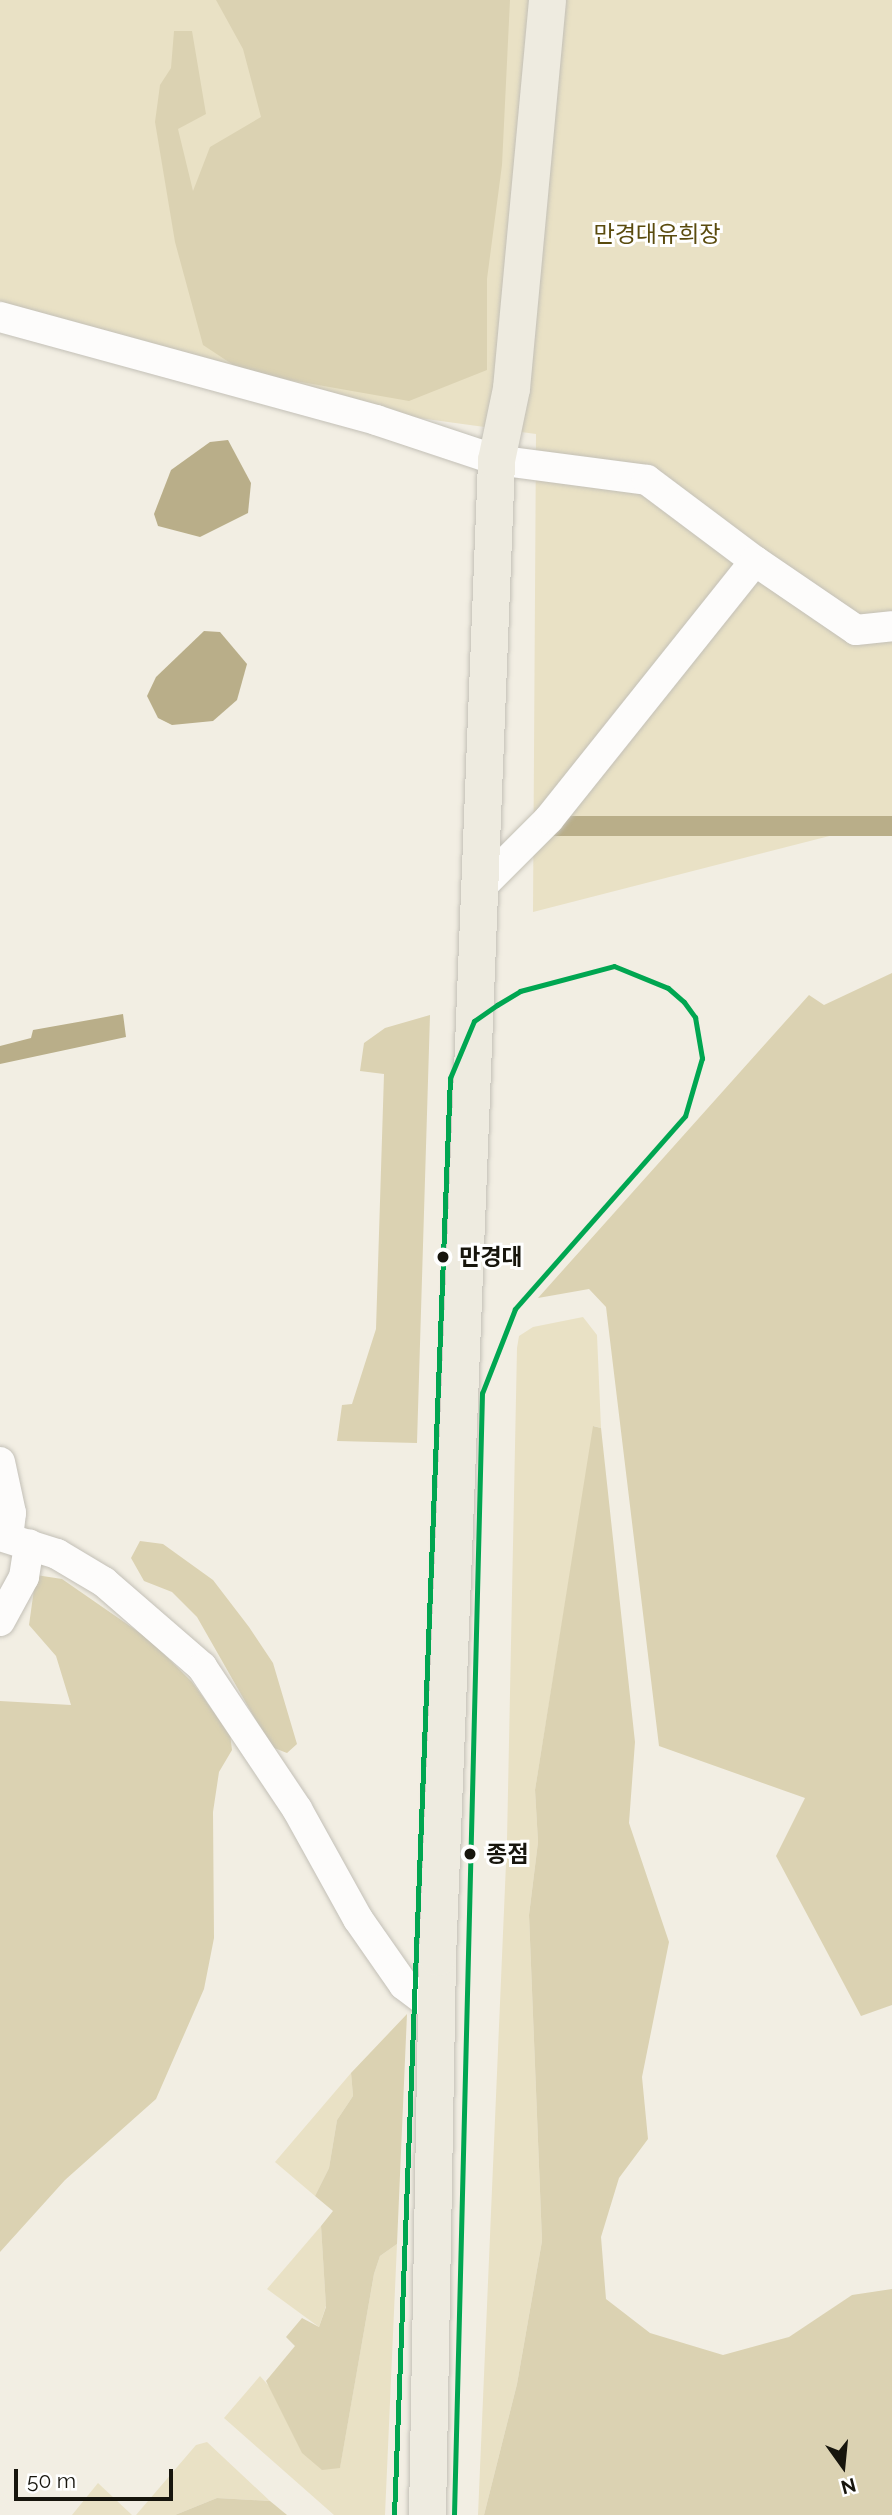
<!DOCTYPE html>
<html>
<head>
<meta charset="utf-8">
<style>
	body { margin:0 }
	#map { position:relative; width:892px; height:2515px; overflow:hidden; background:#f2eee3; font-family:Raleway,"Noto Sans KR",sans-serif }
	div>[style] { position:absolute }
	.green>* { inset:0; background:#e9e1c5 }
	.forest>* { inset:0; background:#dbd2b2 }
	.water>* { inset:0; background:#b9ae89; transform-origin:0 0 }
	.roads { filter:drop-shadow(0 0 2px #c3c0b7) drop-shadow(0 0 2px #c3c0b7) }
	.minor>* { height:30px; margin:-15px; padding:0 15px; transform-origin:15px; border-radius:15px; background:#fdfcfb }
	.major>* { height:37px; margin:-18.5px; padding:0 18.5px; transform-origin:18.5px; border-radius:18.5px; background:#eeebe0 }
	.tram-1>* { height:5px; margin:-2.5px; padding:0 2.5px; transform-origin:2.5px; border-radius:2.5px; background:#00a651 }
	.dots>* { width:19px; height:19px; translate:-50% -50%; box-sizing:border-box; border:4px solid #fff; border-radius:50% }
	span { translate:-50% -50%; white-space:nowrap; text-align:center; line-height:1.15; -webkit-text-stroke:6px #fff; paint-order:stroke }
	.park-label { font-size:23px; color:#5a4b0e }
	.stop-label { font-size:23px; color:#17150d; font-weight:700 }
	.left { translate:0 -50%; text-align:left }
	.north { position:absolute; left:808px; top:2431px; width:70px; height:70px; -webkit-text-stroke:5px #fff; paint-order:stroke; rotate:165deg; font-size:19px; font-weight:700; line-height:28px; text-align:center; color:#17150d }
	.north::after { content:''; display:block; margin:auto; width:24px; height:32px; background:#17150d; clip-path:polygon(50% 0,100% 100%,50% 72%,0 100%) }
	.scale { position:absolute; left:14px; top:2469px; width:159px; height:32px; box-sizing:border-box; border:4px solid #17150d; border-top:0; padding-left:9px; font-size:21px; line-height:24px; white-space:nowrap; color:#17150d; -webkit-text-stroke:5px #fff; paint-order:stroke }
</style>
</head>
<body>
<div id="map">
	<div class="green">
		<div style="clip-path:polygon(0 0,892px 0,892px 820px,533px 912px,536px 434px,397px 415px,0 311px)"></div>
		<div style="clip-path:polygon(583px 1317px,597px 1335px,601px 1428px,594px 1426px,535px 1790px,538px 1842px,529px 1915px,542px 2241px,517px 2384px,484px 2515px,478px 2515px,507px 1840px,517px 1348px,519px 1336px,533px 1327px)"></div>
		<div style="clip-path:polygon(351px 2073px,353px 2096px,337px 2120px,329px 2168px,315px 2196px,275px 2162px)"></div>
		<div style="clip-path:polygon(321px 2226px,326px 2306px,319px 2327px,267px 2289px)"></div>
		<div style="clip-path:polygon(397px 2244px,385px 2515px,334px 2515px,224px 2418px,260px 2376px,340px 2467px,374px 2274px,380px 2256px)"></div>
		<div style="clip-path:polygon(207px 2442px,270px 2501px,217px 2498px,175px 2515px,136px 2515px,196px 2445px)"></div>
		<div style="clip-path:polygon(98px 2483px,132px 2515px,72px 2515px)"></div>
	</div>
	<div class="forest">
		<div style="clip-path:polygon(216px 0,510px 0,502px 165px,487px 279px,487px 370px,409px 401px,244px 372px,203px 345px,175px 242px,155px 122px,160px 85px,171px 68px,174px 31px,192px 31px,206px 114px,178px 129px,193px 191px,210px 147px,261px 117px,243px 49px)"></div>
		<div style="clip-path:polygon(892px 973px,892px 2005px,861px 2016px,776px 1856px,805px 1798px,659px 1746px,606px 1307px,589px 1289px,538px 1298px,809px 995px,824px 1005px)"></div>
		<div style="clip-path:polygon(430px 1015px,417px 1443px,337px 1441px,342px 1405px,352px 1404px,376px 1329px,384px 1074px,360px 1071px,364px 1043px,385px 1028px)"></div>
		<div style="clip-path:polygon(593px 1426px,601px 1428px,635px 1742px,629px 1823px,669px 1942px,642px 2077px,648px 2139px,619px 2178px,601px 2237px,606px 2299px,650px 2333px,723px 2355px,789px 2337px,852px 2295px,892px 2289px,892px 2515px,484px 2515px,517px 2384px,542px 2241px,529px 1915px,538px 1842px,535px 1790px)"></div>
		<div style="clip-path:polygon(140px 1541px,163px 1544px,213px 1580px,249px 1627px,273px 1663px,297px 1744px,287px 1753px,274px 1748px,258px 1724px,197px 1617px,172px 1592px,144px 1581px,131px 1558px)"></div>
		<div style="clip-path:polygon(36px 1575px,62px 1579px,150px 1640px,192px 1682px,230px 1734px,232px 1750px,219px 1772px,213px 1812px,214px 1938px,204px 1989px,156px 2099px,65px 2180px,0 2252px,0 1701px,71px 1705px,56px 1656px,29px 1625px)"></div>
		<div style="clip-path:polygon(407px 2014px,397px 2244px,380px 2256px,374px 2274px,340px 2468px,322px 2470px,302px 2453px,266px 2381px,295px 2346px,286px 2337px,302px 2318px,319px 2327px,326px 2307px,321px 2226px,333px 2211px,315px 2196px,329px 2168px,337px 2120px,353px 2096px,351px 2073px)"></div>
		<div style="clip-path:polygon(217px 2498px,270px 2501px,287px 2515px,175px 2515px)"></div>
	</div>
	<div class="water">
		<div style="clip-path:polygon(228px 440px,251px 483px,248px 513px,200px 537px,158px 526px,154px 514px,171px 470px,210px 442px)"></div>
		<div style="clip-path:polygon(204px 631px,220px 632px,247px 664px,237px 700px,213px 721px,172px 725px,158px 718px,147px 696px,156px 677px)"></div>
		<div style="left:892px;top:816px;width:20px;height:355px;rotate:90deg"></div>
		<div style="clip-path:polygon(123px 1014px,126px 1037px,0 1064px,0 1046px,31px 1038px,33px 1030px)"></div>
	</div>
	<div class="roads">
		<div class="minor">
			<div style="left:0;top:317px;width:390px;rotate:15.3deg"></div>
			<div style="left:376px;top:420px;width:126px;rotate:18.4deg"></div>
			<div style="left:496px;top:460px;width:152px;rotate:7.5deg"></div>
			<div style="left:647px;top:480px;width:135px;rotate:36.9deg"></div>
			<div style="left:479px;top:889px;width:99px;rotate:-45deg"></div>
			<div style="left:549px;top:819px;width:330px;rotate:-51.4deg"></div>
			<div style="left:755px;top:561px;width:122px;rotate:34.3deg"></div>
			<div style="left:856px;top:630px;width:36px;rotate:-6deg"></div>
			<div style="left:0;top:1462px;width:52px;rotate:77.8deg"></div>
			<div style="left:11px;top:1513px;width:24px;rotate:97deg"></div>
			<div style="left:0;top:1536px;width:60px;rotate:17.5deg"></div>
			<div style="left:57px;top:1554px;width:55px;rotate:30.8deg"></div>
			<div style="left:104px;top:1582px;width:130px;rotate:40.9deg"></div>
			<div style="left:202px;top:1667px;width:171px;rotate:56.2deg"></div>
			<div style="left:297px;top:1809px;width:126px;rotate:61deg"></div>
			<div style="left:358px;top:1919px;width:80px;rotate:55.1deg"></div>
			<div style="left:404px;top:1985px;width:40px;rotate:37deg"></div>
			<div style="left:0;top:1621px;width:50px;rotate:-61.4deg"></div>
			<div style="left:24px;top:1577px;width:33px;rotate:-81deg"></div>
		</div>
		<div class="major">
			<div style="left:427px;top:2515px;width:558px;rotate:-88.97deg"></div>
			<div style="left:437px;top:1957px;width:1498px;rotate:-87.74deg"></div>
			<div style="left:496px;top:460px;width:74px;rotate:-78.2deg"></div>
			<div style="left:511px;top:388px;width:390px;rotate:-84.7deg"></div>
		</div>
	</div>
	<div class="tram-1">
		<div style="left:394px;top:2515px;width:1438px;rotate:-87.77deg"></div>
		<div style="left:450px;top:1078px;width:62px;rotate:-67.2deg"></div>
		<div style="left:474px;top:1021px;width:28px;rotate:-35deg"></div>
		<div style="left:497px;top:1005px;width:27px;rotate:-31deg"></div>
		<div style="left:520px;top:991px;width:97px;rotate:-14.9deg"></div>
		<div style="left:614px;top:966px;width:58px;rotate:22.2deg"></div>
		<div style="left:668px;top:988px;width:21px;rotate:41deg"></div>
		<div style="left:684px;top:1002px;width:19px;rotate:54deg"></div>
		<div style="left:695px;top:1017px;width:42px;rotate:80.3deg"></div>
		<div style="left:702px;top:1058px;width:60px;rotate:106.3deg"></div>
		<div style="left:685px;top:1116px;width:257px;rotate:131.4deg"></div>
		<div style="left:515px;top:1309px;width:90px;rotate:111.4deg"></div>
		<div style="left:482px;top:1393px;width:1122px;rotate:91.43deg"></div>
	</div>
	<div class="dots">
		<div style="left:443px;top:1257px;background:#17150d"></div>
		<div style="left:470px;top:1854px;background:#17150d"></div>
	</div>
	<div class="park-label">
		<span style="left:657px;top:234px">만경대유희장</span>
	</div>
	<div class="stop-label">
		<span class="left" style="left:459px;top:1257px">만경대</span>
		<span class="left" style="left:486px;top:1854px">종점</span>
	</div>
	<div class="north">N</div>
	<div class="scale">50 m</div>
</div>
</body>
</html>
